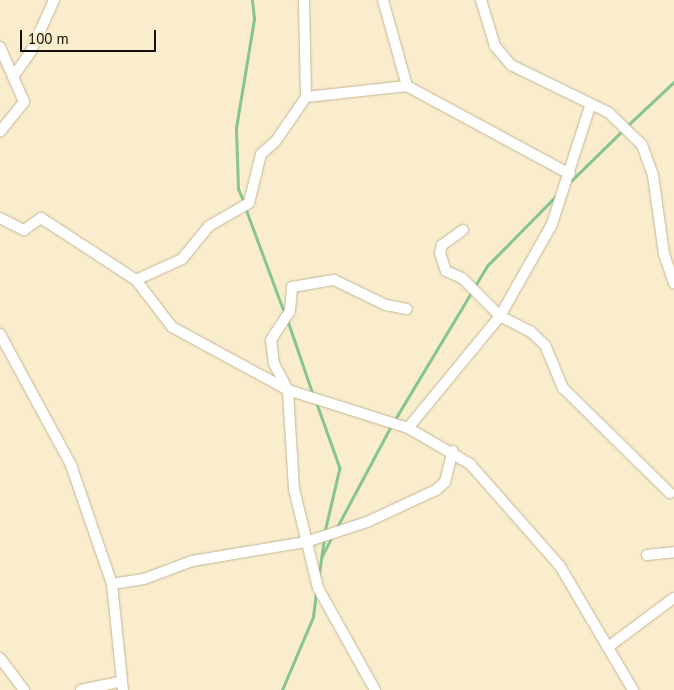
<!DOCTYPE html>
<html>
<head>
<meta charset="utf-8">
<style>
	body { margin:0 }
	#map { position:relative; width:674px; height:690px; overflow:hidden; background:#f9edcd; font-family:"PT Sans",sans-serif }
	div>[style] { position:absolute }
	.stream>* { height:2.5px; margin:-1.25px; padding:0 1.25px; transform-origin:1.25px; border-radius:1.25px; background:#86c490 }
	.roads { filter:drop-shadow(0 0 1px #c3b799) drop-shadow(0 0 1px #c3b799) }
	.street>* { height:10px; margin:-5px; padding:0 5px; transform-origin:5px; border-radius:5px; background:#fff }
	span { translate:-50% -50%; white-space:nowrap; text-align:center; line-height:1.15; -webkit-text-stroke:4px #f9edcd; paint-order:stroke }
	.scale { position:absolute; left:20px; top:30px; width:136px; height:22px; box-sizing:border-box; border:2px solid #130e05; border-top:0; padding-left:6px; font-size:15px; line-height:18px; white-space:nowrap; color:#130e05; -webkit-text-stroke:4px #f9edcd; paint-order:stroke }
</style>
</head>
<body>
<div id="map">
	<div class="stream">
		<div style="left:626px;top:127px;width:66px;rotate:-43.2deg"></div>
		<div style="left:571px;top:181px;width:71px;rotate:-44.4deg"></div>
		<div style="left:244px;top:203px;width:15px;rotate:-113deg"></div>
		<div style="left:238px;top:189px;width:61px;rotate:-91.9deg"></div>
		<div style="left:236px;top:128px;width:110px;rotate:-80.6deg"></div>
		<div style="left:254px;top:19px;width:19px;rotate:-96deg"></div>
		<div style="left:246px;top:209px;width:112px;rotate:69.6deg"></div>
		<div style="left:475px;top:286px;width:23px;rotate:-59deg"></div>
		<div style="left:487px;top:266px;width:101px;rotate:-45.4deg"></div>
		<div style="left:288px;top:321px;width:77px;rotate:71.1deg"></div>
		<div style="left:316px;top:401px;width:71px;rotate:70.3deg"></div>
		<div style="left:340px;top:468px;width:66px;rotate:103.2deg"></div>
		<div style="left:394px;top:421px;width:152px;rotate:-59deg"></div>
		<div style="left:336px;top:529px;width:117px;rotate:-61.9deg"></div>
		<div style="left:322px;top:556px;width:22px;rotate:-63deg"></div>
		<div style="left:319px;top:574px;width:34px;rotate:-82deg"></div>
		<div style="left:282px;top:690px;width:79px;rotate:-67deg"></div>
		<div style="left:313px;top:617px;width:25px;rotate:-83deg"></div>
	</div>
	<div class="roads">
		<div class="street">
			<div style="left:383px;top:0;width:89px;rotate:74.4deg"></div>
			<div style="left:481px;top:0;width:48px;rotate:73.1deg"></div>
			<div style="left:495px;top:46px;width:25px;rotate:50deg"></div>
			<div style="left:511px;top:65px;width:108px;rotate:25.9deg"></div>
			<div style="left:608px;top:112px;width:47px;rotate:44.1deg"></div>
			<div style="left:642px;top:145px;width:32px;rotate:70deg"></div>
			<div style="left:653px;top:175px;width:80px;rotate:82.1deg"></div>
			<div style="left:664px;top:254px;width:31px;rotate:71deg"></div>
			<div style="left:0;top:47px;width:60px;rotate:66.4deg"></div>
			<div style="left:24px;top:102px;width:38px;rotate:129deg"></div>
			<div style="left:13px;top:77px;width:32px;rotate:-55deg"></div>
			<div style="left:31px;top:51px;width:56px;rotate:-65.7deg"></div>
			<div style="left:306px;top:97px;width:102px;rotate:-6.2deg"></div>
			<div style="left:407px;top:86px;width:185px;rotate:28.4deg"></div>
			<div style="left:0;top:218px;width:27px;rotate:27deg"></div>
			<div style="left:24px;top:230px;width:21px;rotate:-35deg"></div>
			<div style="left:41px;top:218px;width:113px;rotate:33.1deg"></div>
			<div style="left:136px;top:280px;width:59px;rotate:52.5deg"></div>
			<div style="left:172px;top:327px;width:132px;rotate:28.5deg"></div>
			<div style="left:288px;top:390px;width:126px;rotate:17.6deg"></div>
			<div style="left:408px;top:428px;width:72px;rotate:30.1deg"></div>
			<div style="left:470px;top:464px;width:136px;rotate:48.6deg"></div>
			<div style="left:560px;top:566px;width:144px;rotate:59.5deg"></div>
			<div style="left:463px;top:230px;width:26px;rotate:144deg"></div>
			<div style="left:442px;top:245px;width:8px;rotate:104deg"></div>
			<div style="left:440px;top:253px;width:19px;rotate:72deg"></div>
			<div style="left:446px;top:271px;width:17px;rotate:24deg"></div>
			<div style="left:462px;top:278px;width:54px;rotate:45deg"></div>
			<div style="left:500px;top:316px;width:34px;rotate:27deg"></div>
			<div style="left:530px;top:331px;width:21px;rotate:43deg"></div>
			<div style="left:545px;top:345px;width:47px;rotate:67.3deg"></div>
			<div style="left:563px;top:388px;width:150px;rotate:44.5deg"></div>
			<div style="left:136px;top:280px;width:51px;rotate:-24.5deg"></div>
			<div style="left:182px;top:259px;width:43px;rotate:-50.7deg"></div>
			<div style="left:209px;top:226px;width:46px;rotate:-29.9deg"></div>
			<div style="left:249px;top:203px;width:50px;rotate:-76.2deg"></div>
			<div style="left:261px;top:154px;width:18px;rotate:-41deg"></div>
			<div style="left:275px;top:142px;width:55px;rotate:-55.4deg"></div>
			<div style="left:306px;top:97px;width:97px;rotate:-91.2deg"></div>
			<div style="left:0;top:334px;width:149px;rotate:61.5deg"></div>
			<div style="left:71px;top:465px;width:126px;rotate:71deg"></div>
			<div style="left:112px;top:584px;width:107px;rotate:84.1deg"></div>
			<div style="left:408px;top:428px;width:145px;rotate:-50.6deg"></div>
			<div style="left:500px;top:316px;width:106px;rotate:-60.5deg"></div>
			<div style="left:552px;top:224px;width:124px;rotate:-72.1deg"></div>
			<div style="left:647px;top:555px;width:27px;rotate:-6deg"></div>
			<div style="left:112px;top:584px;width:32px;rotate:-9deg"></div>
			<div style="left:144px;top:579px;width:51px;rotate:-20.6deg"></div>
			<div style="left:192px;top:561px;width:116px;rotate:-9.5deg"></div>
			<div style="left:306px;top:542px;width:64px;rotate:-18.2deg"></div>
			<div style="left:367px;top:522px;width:76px;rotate:-24.9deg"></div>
			<div style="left:436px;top:490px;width:12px;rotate:-42deg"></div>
			<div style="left:445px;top:482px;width:32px;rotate:-76deg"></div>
			<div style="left:608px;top:647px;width:82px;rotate:-36.6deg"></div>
			<div style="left:0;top:658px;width:40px;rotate:53deg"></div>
			<div style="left:81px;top:690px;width:39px;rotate:-12deg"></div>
			<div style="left:375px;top:690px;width:117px;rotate:-119.2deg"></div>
			<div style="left:318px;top:588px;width:102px;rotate:-103.6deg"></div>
			<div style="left:294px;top:489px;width:99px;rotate:-93.5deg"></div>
			<div style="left:288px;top:390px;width:30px;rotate:-118deg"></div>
			<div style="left:274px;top:364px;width:24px;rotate:-97deg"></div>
			<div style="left:271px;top:340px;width:35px;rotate:-57deg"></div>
			<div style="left:290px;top:311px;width:24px;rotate:-85deg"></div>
			<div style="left:292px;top:287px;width:43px;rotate:-9.5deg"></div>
			<div style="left:334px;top:280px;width:58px;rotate:25.7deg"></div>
			<div style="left:386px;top:305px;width:21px;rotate:11deg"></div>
		</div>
	</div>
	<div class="scale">100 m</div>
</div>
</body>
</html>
